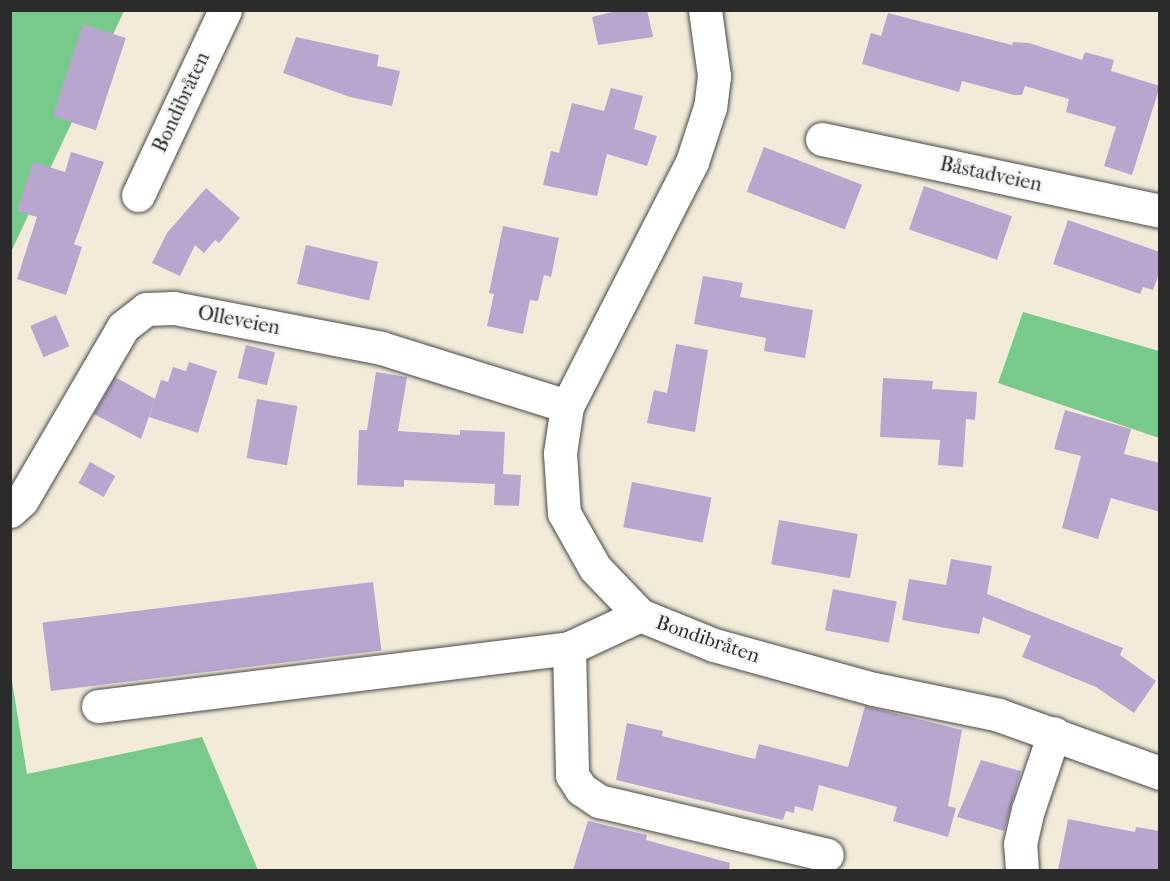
<!DOCTYPE html>
<html>
<head>
<meta charset="utf-8">
<style>
	body { margin:0 }
	#map { position:relative; width:1170px; height:881px; overflow:hidden; background:#f2ebda; font-family:"IM FELL French Canon",serif }
	div>[style] { position:absolute }
	.green>* { inset:0; background:#78ca8b }
	.building>* { inset:0; background:#b9a6cf; transform-origin:0 0 }
	.roads { filter:drop-shadow(0 0 2px #494845) drop-shadow(0 0 2px #494845) }
	.minor>* { height:33px; margin:-16.5px; padding:0 16.5px; transform-origin:16.5px; border-radius:16.5px; background:#fff }
	span { translate:-50% -50%; white-space:nowrap; text-align:center; line-height:1.15; -webkit-text-stroke:5px #f6f6f2; paint-order:stroke }
	.street-label { font-size:20px; color:#2b2b2b }
	.frame { position:absolute; inset:0; border:12px solid #2b2b2b; pointer-events:none }
</style>
</head>
<body>
<div id="map">
	<div class="green">
		<div style="clip-path:polygon(11px 11px,124px 11px,11px 252px)"></div>
		<div style="clip-path:polygon(1023px 312px,1159px 351px,1159px 438px,998px 383px)"></div>
		<div style="clip-path:polygon(11px 675px,27px 774px,202px 737px,258px 870px,11px 870px)"></div>
	</div>
	<div class="building">
		<div style="clip-path:polygon(620px 10px,647px 10px,653px 37px,598px 45px,592px 17px)"></div>
		<div style="clip-path:polygon(888px 13px,1012px 45px,1013px 42px,1029px 43px,1082px 60px,1085px 52px,1114px 60px,1111px 71px,1160px 86px,1132px 175px,1104px 166px,1116px 127px,1066px 112px,1069px 99px,1025px 86px,1022px 95px,1014px 95px,962px 81px,959px 92px,862px 64px,871px 33px,881px 36px)"></div>
		<div style="left:83px;top:24px;width:45px;height:97px;rotate:18deg"></div>
		<div style="clip-path:polygon(296px 37px,379px 55px,377px 66px,400px 71px,392px 106px,350px 97px,283px 73px)"></div>
		<div style="clip-path:polygon(611px 88px,643px 96px,634px 129px,657px 136px,647px 166px,607px 154px,597px 196px,543px 185px,551px 151px,559px 153px,572px 103px,604px 111px)"></div>
		<div style="left:764px;top:147px;width:105px;height:48px;rotate:21deg"></div>
		<div style="clip-path:polygon(71px 152px,104px 162px,74px 244px,82px 247px,66px 295px,17px 279px,37px 217px,17px 211px,33px 162px,65px 172px)"></div>
		<div style="left:924px;top:186px;width:93px;height:46px;rotate:19deg"></div>
		<div style="clip-path:polygon(206px 188px,240px 218px,219px 243px,215px 240px,204px 253px,195px 245px,180px 276px,152px 263px,167px 233px)"></div>
		<div style="clip-path:polygon(1068px 220px,1160px 252px,1160px 271px,1153px 290px,1143px 287px,1140px 294px,1053px 264px)"></div>
		<div style="clip-path:polygon(503px 226px,559px 238px,551px 277px,544px 275px,538px 301px,530px 300px,523px 334px,487px 326px,494px 294px,489px 293px)"></div>
		<div style="left:306px;top:245px;width:74px;height:40px;rotate:13deg"></div>
		<div style="clip-path:polygon(703px 276px,743px 283px,740px 297px,813px 310px,805px 358px,764px 351px,766px 338px,694px 324px)"></div>
		<div style="left:56px;top:315px;width:34px;height:28px;rotate:67deg"></div>
		<div style="clip-path:polygon(676px 344px,708px 350px,695px 432px,647px 423px,654px 390px,667px 393px)"></div>
		<div style="left:246px;top:345px;width:30px;height:34px;rotate:14deg"></div>
		<div style="clip-path:polygon(189px 362px,217px 371px,198px 433px,149px 417px,161px 380px,168px 382px,173px 367px,186px 371px)"></div>
		<div style="clip-path:polygon(376px 372px,407px 377px,398px 431px,460px 435px,460px 430px,505px 432px,503px 474px,521px 475px,519px 506px,494px 505px,495px 484px,404px 480px,404px 487px,357px 485px,359px 430px,367px 430px)"></div>
		<div style="clip-path:polygon(115px 377px,155px 399px,141px 439px,94px 414px)"></div>
		<div style="clip-path:polygon(883px 378px,933px 381px,932px 389px,977px 392px,975px 420px,966px 419px,963px 467px,938px 465px,940px 440px,880px 437px)"></div>
		<div style="left:257px;top:399px;width:41px;height:60px;rotate:10deg"></div>
		<div style="clip-path:polygon(1065px 410px,1131px 429px,1124px 454px,1160px 463px,1160px 512px,1111px 498px,1098px 539px,1062px 528px,1081px 456px,1054px 449px)"></div>
		<div style="left:90px;top:462px;width:29px;height:24px;rotate:29deg"></div>
		<div style="left:632px;top:482px;width:81px;height:46px;rotate:11deg"></div>
		<div style="left:779px;top:520px;width:80px;height:45px;rotate:10deg"></div>
		<div style="clip-path:polygon(951px 559px,992px 566px,987px 594px,1123px 648px,1120px 655px,1156px 681px,1134px 713px,1096px 687px,1022px 657px,1031px 636px,983px 617px,979px 634px,902px 620px,909px 579px,946px 585px)"></div>
		<div style="left:373px;top:582px;width:69px;height:333px;rotate:83deg"></div>
		<div style="left:833px;top:589px;width:65px;height:42px;rotate:11deg"></div>
		<div style="clip-path:polygon(865px 706px,962px 730px,948px 806px,956px 808px,948px 837px,893px 821px,897px 807px,819px 785px,813px 811px,795px 806px,794px 813px,786px 811px,783px 820px,616px 780px,627px 723px,663px 731px,662px 736px,755px 759px,759px 744px,848px 767px)"></div>
		<div style="clip-path:polygon(981px 760px,1021px 771px,1004px 831px,957px 817px)"></div>
		<div style="clip-path:polygon(1068px 819px,1135px 832px,1136px 827px,1160px 831px,1160px 870px,1058px 870px)"></div>
		<div style="clip-path:polygon(588px 821px,647px 835px,646px 840px,730px 863px,729px 870px,573px 870px)"></div>
	</div>
	<div class="roads">
		<div class="minor">
			<div style="left:705px;top:10px;width:67px;rotate:82.2deg"></div>
			<div style="left:714px;top:76px;width:31px;rotate:97deg"></div>
			<div style="left:710px;top:107px;width:58px;rotate:108.1deg"></div>
			<div style="left:692px;top:162px;width:274px;rotate:117.1deg"></div>
			<div style="left:567px;top:406px;width:48px;rotate:98.5deg"></div>
			<div style="left:560px;top:453px;width:60px;rotate:86.2deg"></div>
			<div style="left:564px;top:513px;width:63px;rotate:60.6deg"></div>
			<div style="left:595px;top:568px;width:65px;rotate:46.2deg"></div>
			<div style="left:640px;top:615px;width:80px;rotate:22.1deg"></div>
			<div style="left:714px;top:645px;width:166px;rotate:15.4deg"></div>
			<div style="left:874px;top:689px;width:128px;rotate:11.7deg"></div>
			<div style="left:999px;top:715px;width:171px;rotate:19.8deg"></div>
			<div style="left:822px;top:139px;width:346px;rotate:12deg"></div>
			<div style="left:138px;top:195px;width:204px;rotate:-64.8deg"></div>
			<div style="left:10px;top:511px;width:16px;rotate:-43deg"></div>
			<div style="left:22px;top:500px;width:200px;rotate:-59.7deg"></div>
			<div style="left:123px;top:327px;width:29px;rotate:-38deg"></div>
			<div style="left:146px;top:309px;width:28px;rotate:-2deg"></div>
			<div style="left:174px;top:308px;width:211px;rotate:10.9deg"></div>
			<div style="left:381px;top:348px;width:195px;rotate:17.3deg"></div>
			<div style="left:569px;top:648px;width:127px;rotate:88.6deg"></div>
			<div style="left:572px;top:775px;width:17px;rotate:57deg"></div>
			<div style="left:581px;top:789px;width:22px;rotate:34deg"></div>
			<div style="left:599px;top:801px;width:234px;rotate:13.3deg"></div>
			<div style="left:98px;top:706px;width:475px;rotate:-7deg"></div>
			<div style="left:569px;top:648px;width:78px;rotate:-24.9deg"></div>
			<div style="left:1022px;top:870px;width:26px;rotate:-94deg"></div>
			<div style="left:1020px;top:844px;width:35px;rotate:-77deg"></div>
			<div style="left:1028px;top:810px;width:81px;rotate:-71.3deg"></div>
		</div>
	</div>
	<div class="street-label">
		<span style="left:181px;top:102px;rotate:-65deg">Bondibråten</span>
		<span style="left:991px;top:174px;rotate:12deg">Båstadveien</span>
		<span style="left:239px;top:320px;rotate:11deg">Olleveien</span>
		<span style="left:708px;top:639px;rotate:19deg">Bondibråten</span>
	</div>
	<div class="frame"></div>
</div>
</body>
</html>
